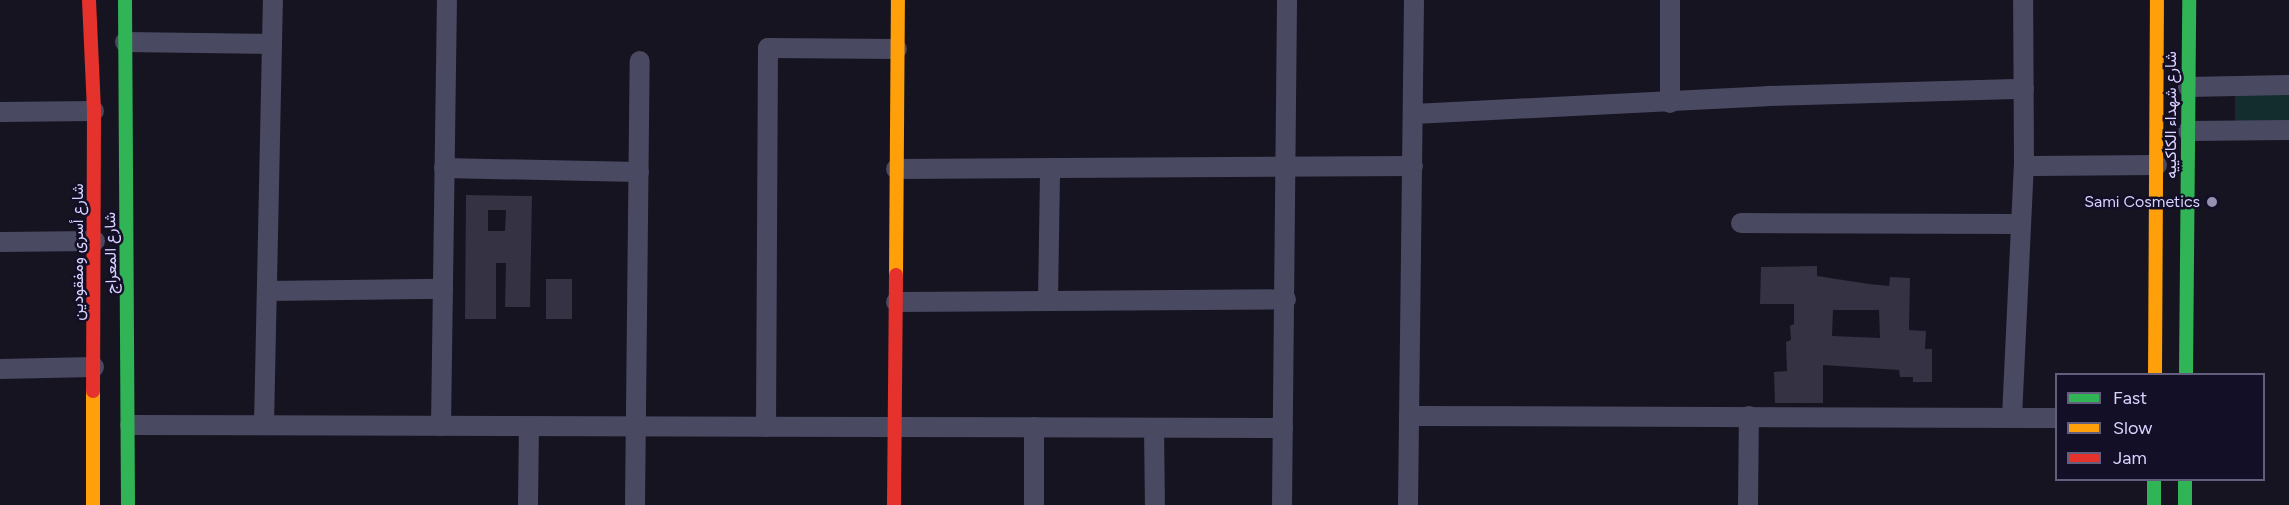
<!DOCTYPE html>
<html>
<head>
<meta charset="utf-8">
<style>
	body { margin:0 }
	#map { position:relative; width:2289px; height:505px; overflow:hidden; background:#161421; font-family:Figtree,Vazirmatn,sans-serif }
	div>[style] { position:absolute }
	.green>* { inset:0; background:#132c2d; transform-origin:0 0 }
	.building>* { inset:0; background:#343243; transform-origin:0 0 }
	.street>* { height:20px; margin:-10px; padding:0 10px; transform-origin:10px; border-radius:10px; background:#4a4962 }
	.fast>* { height:14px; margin:-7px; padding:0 7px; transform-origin:7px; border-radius:7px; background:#30b455 }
	.slow>* { height:14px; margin:-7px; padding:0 7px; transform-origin:7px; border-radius:7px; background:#ff9f0a }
	.jam>* { height:14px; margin:-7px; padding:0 7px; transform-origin:7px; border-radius:7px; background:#e5322d }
	.dots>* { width:16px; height:16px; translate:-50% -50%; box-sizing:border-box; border:3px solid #130f26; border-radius:50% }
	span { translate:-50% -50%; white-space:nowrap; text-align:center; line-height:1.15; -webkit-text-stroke:5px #130f26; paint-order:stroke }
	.street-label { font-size:16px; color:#d9d4ff }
	.poi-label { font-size:16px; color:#d9d4ff }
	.right { translate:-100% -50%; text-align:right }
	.legend { position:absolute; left:2055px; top:373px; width:210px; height:108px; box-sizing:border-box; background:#130f26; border:2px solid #625e7d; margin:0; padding:8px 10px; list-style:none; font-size:18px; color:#d9d4ff }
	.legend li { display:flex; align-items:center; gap:12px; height:30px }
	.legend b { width:30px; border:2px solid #625e7d }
</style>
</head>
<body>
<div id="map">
	<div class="green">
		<div style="left:2289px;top:91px;width:31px;height:54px;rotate:90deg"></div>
	</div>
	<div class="building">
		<div style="clip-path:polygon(evenodd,466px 195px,532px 196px,530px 307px,505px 307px,506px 263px,496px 263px,496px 319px,465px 319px,466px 195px,488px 210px,506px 210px,505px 231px,488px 231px,488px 210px)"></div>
		<div style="clip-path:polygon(evenodd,1817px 266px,1817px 276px,1869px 284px,1889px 286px,1890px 277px,1910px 278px,1909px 330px,1926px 331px,1925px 349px,1932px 349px,1932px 382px,1913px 382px,1913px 377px,1900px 377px,1899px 370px,1823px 365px,1823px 403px,1775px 403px,1774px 372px,1787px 371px,1786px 342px,1791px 340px,1790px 326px,1794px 324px,1794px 304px,1760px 304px,1761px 267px,1817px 266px,1833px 310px,1879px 310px,1880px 338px,1832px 336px,1833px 310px)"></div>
		<div style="left:546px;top:279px;width:26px;height:40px"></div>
	</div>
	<div class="street">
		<div style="left:1670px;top:0;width:103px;rotate:90deg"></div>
		<div style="left:125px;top:42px;width:147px;rotate:0.8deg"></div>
		<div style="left:2188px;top:87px;width:101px;rotate:-1.1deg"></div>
		<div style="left:0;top:112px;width:94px;rotate:-0.6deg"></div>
		<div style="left:1414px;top:114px;width:353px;rotate:-2.9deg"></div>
		<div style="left:1767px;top:96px;width:257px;rotate:-1.6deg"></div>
		<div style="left:2188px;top:131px;width:101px;rotate:-0.6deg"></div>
		<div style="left:2024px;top:166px;width:133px;rotate:-0.4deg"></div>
		<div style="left:444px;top:168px;width:195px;rotate:1.2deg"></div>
		<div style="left:896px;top:169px;width:517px;rotate:-0.33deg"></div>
		<div style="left:1741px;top:223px;width:280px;rotate:0.2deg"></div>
		<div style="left:0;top:242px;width:95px;rotate:-0.6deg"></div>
		<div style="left:267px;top:291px;width:176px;rotate:-0.7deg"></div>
		<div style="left:1048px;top:301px;width:130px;rotate:-89.1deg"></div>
		<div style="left:896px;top:302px;width:390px;rotate:-0.4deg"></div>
		<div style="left:0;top:369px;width:94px;rotate:-1.2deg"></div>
		<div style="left:1409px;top:416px;width:647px;rotate:0.18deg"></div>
		<div style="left:2012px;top:417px;width:251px;rotate:-87.3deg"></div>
		<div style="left:2024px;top:166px;width:166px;rotate:-90.3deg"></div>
		<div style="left:130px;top:425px;width:1153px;rotate:0.15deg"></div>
		<div style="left:264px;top:425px;width:425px;rotate:-88.8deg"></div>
		<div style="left:441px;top:426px;width:426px;rotate:-89.2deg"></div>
		<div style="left:766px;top:427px;width:379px;rotate:-89.7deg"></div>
		<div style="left:768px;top:48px;width:129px;rotate:0.4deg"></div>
		<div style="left:1154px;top:428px;width:77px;rotate:89.3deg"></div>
		<div style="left:528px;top:505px;width:79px;rotate:-89.3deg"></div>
		<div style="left:635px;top:505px;width:444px;rotate:-89.4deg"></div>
		<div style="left:1034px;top:505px;width:78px;rotate:-90deg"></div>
		<div style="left:1282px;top:505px;width:505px;rotate:-89.43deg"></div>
		<div style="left:1408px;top:505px;width:505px;rotate:-89.32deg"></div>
		<div style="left:1748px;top:505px;width:89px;rotate:-89.4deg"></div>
	</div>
	<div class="fast">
		<div style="left:125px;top:0;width:505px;rotate:89.66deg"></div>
		<div style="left:2186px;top:374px;width:374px;rotate:-89.5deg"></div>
		<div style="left:2154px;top:480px;width:25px;rotate:90deg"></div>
		<div style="left:2185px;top:480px;width:25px;rotate:90deg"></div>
	</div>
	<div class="slow">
		<div style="left:896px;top:275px;width:275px;rotate:-89.6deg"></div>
		<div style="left:2155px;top:374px;width:374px;rotate:-89.7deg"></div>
		<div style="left:93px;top:505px;width:114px;rotate:-90deg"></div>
	</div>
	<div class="jam">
		<div style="left:89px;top:0;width:111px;rotate:87.4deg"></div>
		<div style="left:94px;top:111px;width:280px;rotate:90.2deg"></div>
		<div style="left:894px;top:505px;width:230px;rotate:-89.5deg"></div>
	</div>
	<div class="dots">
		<div style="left:2212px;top:202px;background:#9591b1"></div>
	</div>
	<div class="street-label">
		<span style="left:2171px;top:115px;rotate:-90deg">شارع شهداء الكاكييه</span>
		<span style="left:78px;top:252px;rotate:-90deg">شارع أسرى ومفقودين</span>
		<span style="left:111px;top:253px;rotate:-91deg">شارع المعراج</span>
	</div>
	<div class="poi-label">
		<span class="right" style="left:2200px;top:202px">Sami Cosmetics</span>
	</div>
	<ul class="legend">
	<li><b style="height:8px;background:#30b455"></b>Fast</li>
	<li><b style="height:8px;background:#ff9f0a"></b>Slow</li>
	<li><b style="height:8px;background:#e5322d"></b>Jam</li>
	</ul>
</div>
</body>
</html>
